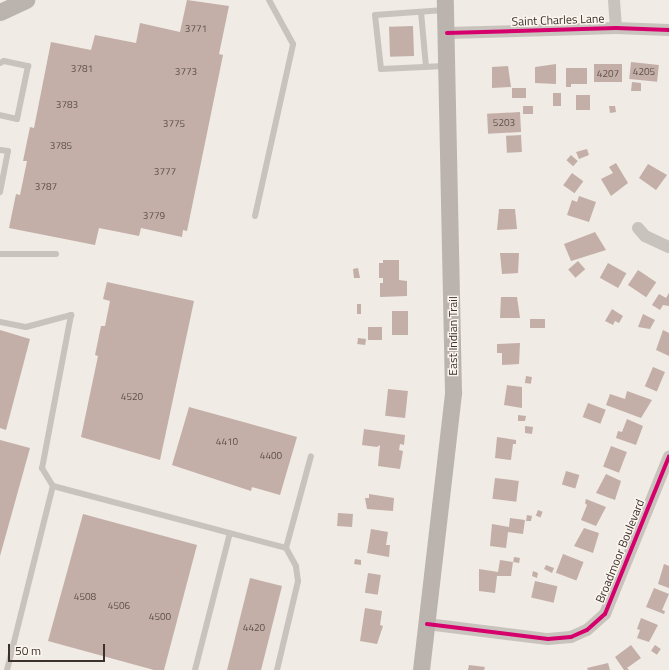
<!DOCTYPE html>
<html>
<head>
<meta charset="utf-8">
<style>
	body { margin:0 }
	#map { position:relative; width:669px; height:670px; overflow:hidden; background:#f0ebe5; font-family:"Titillium Web",sans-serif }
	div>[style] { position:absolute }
	.building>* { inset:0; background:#c3afa7; transform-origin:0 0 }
	.service>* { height:6px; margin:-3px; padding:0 3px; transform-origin:3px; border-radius:3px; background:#c9c3be }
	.minor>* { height:12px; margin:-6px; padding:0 6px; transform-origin:6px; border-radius:6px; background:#c9c3be }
	.secondary>* { height:17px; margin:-8.5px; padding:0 8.5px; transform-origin:8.5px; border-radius:8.5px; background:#bab3ae }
	.cycleway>* { height:4px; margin:-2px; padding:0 2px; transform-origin:2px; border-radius:2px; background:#d6006c }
	span { translate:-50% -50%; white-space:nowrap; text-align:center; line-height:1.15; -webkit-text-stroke:3px #fbf5ee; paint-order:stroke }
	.number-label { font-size:10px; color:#5d504a }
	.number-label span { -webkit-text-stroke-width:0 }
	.street-label { font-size:12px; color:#3b302b }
	.scale { position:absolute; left:8px; top:644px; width:97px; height:18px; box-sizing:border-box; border:2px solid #3b302b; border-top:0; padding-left:5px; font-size:12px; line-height:14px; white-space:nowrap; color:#3b302b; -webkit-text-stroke:3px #fbf5ee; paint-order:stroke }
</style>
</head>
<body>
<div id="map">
	<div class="building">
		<div style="clip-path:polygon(187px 0,229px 6px,219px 54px,223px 55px,187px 231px,183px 230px,182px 237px,141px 228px,139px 236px,99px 228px,95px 245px,9px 228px,16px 194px,20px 195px,27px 161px,23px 161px,30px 127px,34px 128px,51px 42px,91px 50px,95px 35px,136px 43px,140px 23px,180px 32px)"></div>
		<div style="left:413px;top:26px;width:30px;height:24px;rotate:88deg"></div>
		<div style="left:631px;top:62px;width:28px;height:17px;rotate:6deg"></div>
		<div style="clip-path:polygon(556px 64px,556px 84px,535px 83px,535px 67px)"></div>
		<div style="left:622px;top:64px;width:18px;height:28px;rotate:90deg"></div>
		<div style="clip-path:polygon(508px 66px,511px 87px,492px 88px,492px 67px)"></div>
		<div style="clip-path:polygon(566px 68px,587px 68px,587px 84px,571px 84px,571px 87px,566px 87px)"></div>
		<div style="clip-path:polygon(632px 82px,641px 83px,641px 91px,631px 91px)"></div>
		<div style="left:512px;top:88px;width:14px;height:10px"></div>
		<div style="left:553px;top:93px;width:8px;height:13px"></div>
		<div style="left:590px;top:95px;width:15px;height:14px;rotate:90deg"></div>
		<div style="left:523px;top:106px;width:10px;height:8px"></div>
		<div style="clip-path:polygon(609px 106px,615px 106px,616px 112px,610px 113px)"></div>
		<div style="left:520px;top:112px;width:20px;height:33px;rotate:87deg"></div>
		<div style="left:521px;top:135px;width:17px;height:15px;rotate:87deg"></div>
		<div style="clip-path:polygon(587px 149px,589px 155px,579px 159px,576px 152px)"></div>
		<div style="left:571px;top:155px;width:9px;height:7px;rotate:41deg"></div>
		<div style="clip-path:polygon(616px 163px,628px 183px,611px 196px,601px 179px,613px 173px,609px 167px)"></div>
		<div style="clip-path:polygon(648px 164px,667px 175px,656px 190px,639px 178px)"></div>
		<div style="left:572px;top:173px;width:14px;height:15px;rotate:36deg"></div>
		<div style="clip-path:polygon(579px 196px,596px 202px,589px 222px,567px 215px,572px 200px,577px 202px)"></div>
		<div style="clip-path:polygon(499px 209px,515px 209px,517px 229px,497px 230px)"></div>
		<div style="clip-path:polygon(595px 232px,606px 250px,571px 261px,564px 244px)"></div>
		<div style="clip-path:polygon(500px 253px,519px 253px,518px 273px,502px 274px)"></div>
		<div style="clip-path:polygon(383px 260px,399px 260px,399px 280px,407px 281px,407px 296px,380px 297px,380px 283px,383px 283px,383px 278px,379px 278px,379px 263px,383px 263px)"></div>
		<div style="left:578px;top:261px;width:11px;height:13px;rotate:49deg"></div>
		<div style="left:608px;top:263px;width:21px;height:17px;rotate:29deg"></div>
		<div style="clip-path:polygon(358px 268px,360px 278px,354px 278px,353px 269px)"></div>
		<div style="left:638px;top:270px;width:22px;height:18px;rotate:34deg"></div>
		<div style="clip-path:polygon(107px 282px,194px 301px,160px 460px,81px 437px,98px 356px,95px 355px,101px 326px,105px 326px,110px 301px,103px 299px)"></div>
		<div style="clip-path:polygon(669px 293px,669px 306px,663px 305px,660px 310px,652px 305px,659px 294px,666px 298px)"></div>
		<div style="clip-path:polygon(501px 297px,517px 297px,520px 318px,500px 318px)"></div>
		<div style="left:357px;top:304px;width:4px;height:10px"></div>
		<div style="clip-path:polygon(612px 309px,623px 316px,619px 323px,615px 321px,613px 325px,605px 321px)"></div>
		<div style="left:392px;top:311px;width:16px;height:24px"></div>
		<div style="clip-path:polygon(643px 314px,655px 320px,650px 329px,638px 327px)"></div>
		<div style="left:530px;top:319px;width:15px;height:9px"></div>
		<div style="left:368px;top:327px;width:14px;height:13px"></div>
		<div style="clip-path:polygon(0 330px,30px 339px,6px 430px,0 428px)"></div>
		<div style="clip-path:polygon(663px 330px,669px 333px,669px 356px,656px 350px)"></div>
		<div style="left:358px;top:338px;width:8px;height:6px;rotate:7deg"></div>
		<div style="clip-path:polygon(520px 343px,519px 364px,502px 365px,502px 353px,497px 353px,497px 344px)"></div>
		<div style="left:653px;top:367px;width:13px;height:21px;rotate:23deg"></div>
		<div style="left:526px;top:376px;width:6px;height:7px;rotate:9deg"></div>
		<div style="clip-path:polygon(507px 385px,522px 387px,522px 408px,504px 405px)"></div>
		<div style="left:388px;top:389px;width:20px;height:27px;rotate:6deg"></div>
		<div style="clip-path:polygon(627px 391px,652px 400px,641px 418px,606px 405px,610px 394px,625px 399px)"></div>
		<div style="left:588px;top:403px;width:19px;height:15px;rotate:21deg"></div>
		<div style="clip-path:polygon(189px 407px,297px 437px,280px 495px,252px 487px,251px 491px,172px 465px)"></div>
		<div style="clip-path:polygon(518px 415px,526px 416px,525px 421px,518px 421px)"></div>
		<div style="clip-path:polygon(627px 419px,643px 426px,636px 445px,616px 438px,618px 431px,622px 432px)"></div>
		<div style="clip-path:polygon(525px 426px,533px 427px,532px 434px,525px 433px)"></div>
		<div style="clip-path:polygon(364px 429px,405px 435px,404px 445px,400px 444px,399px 450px,403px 451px,400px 469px,378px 466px,380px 445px,377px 447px,362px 445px)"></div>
		<div style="clip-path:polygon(497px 437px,516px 440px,516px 444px,513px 444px,511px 460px,495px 458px)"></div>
		<div style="clip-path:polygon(0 440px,30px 448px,0 556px)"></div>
		<div style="left:611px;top:446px;width:17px;height:22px;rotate:21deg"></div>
		<div style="left:566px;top:471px;width:14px;height:14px;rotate:17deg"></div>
		<div style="clip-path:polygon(606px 474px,621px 481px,615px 500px,596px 493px)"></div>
		<div style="left:495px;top:478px;width:24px;height:21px;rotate:7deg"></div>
		<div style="clip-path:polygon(369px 494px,394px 498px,393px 511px,367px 509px,365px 498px,369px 498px)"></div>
		<div style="clip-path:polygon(586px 499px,606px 507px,596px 526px,581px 520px,587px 505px,585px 503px)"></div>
		<div style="left:538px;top:510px;width:5px;height:6px;rotate:22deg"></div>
		<div style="left:338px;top:513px;width:15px;height:13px;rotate:4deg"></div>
		<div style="clip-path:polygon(83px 514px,197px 545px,164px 670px,154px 670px,48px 641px)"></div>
		<div style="clip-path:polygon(527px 515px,532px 516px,531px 521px,526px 521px)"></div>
		<div style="clip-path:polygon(510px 518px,525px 520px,523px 534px,508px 532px,506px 548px,490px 546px,492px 524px,509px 527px)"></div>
		<div style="clip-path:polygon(584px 528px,599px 533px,593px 553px,574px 546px)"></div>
		<div style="clip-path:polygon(371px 529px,388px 532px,386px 545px,390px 545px,389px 557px,367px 553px)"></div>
		<div style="left:563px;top:554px;width:22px;height:20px;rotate:21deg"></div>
		<div style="left:514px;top:557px;width:6px;height:5px;rotate:9deg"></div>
		<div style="clip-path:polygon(355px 559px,361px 560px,361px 565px,354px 564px)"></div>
		<div style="clip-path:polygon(500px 560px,513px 562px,511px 576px,497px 576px,495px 593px,479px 591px,479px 569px,498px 572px)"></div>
		<div style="clip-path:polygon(664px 564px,669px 566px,669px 588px,658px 584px)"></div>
		<div style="clip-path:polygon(546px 565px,554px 568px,552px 573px,544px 569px)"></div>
		<div style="clip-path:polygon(533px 571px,538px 573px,537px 578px,532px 576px)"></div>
		<div style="left:368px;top:573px;width:13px;height:20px;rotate:9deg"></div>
		<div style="left:250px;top:578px;width:33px;height:95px;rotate:14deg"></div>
		<div style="left:535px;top:581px;width:23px;height:17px;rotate:13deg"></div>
		<div style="clip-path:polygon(654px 588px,669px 594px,662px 610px,665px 611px,664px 614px,646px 607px)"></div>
		<div style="clip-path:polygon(365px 608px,382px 611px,380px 625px,383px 626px,377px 644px,360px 641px)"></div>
		<div style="clip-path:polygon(641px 618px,658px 625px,649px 642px,637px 638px,640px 630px,637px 629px)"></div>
		<div style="clip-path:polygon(631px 645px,641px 658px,627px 668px,629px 670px,624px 670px,615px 657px)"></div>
		<div style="left:655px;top:645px;width:7px;height:7px;rotate:34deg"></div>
		<div style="clip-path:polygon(608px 663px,610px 670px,588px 670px,587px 668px)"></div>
		<div style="clip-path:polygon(469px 665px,485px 667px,484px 670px,468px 670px)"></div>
	</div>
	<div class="service">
		<div style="left:444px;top:10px;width:69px;rotate:175.9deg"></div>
		<div style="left:375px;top:15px;width:54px;rotate:83.7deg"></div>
		<div style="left:381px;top:69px;width:64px;rotate:-2.7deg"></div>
		<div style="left:421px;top:12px;width:55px;rotate:84.8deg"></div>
		<div style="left:0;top:63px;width:4px;rotate:-27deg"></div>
		<div style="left:4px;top:61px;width:25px;rotate:12deg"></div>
		<div style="left:28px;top:66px;width:54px;rotate:101.7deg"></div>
		<div style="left:17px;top:119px;width:17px;rotate:-167deg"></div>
		<div style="left:0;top:150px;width:8px;rotate:7deg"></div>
		<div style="left:8px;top:151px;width:42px;rotate:101deg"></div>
		<div style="left:255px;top:216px;width:176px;rotate:-77.5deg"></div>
		<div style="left:293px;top:44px;width:50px;rotate:-118.6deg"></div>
		<div style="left:0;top:254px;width:56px"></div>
		<div style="left:0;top:322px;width:26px;rotate:11deg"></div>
		<div style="left:26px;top:327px;width:47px;rotate:-14.9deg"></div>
		<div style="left:71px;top:315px;width:156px;rotate:100.7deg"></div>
		<div style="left:42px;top:468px;width:21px;rotate:59deg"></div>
		<div style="left:53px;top:486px;width:241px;rotate:14.9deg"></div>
		<div style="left:286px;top:548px;width:95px;rotate:-74.8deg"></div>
		<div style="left:7px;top:670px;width:190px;rotate:-76deg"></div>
		<div style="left:195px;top:670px;width:141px;rotate:-75.7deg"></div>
		<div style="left:277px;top:670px;width:91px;rotate:-76.7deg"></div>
		<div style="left:298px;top:581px;width:15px;rotate:-98deg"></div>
		<div style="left:296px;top:566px;width:21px;rotate:-119deg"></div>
	</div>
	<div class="minor">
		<div style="left:614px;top:0;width:28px;rotate:86deg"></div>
		<div style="left:447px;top:33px;width:169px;rotate:-1.7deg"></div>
		<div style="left:616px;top:28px;width:53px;rotate:2.2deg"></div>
		<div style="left:638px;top:228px;width:11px;rotate:49deg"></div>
		<div style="left:645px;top:236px;width:26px;rotate:25deg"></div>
		<div style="left:427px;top:624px;width:122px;rotate:7.1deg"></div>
		<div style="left:548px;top:639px;width:23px;rotate:-5deg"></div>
		<div style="left:571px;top:637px;width:17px;rotate:-24deg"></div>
		<div style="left:587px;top:630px;width:24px;rotate:-42deg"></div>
		<div style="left:605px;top:614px;width:170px;rotate:-67.9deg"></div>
	</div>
	<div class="secondary">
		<div style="left:0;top:12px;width:29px;rotate:-25deg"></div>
		<div style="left:421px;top:670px;width:280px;rotate:-83.4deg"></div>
		<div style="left:453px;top:392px;width:392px;rotate:-91.2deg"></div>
	</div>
	<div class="cycleway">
		<div style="left:447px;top:33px;width:169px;rotate:-1.7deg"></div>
		<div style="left:616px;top:28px;width:53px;rotate:2.2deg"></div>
		<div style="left:427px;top:624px;width:122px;rotate:7.1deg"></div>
		<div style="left:548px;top:639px;width:23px;rotate:-5deg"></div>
		<div style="left:571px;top:637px;width:17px;rotate:-24deg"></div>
		<div style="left:587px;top:630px;width:24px;rotate:-42deg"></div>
		<div style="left:605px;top:614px;width:170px;rotate:-67.9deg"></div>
	</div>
	<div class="number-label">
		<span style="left:196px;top:29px">3771</span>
		<span style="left:82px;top:69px">3781</span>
		<span style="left:186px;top:72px">3773</span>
		<span style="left:644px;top:72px">4205</span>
		<span style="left:608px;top:74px">4207</span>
		<span style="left:67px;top:105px">3783</span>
		<span style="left:504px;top:123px">5203</span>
		<span style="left:174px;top:124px">3775</span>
		<span style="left:61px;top:146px">3785</span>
		<span style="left:165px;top:172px">3777</span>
		<span style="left:46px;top:187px">3787</span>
		<span style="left:154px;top:216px">3779</span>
		<span style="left:132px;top:397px">4520</span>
		<span style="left:227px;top:442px">4410</span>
		<span style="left:271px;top:456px">4400</span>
		<span style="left:85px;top:597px">4508</span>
		<span style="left:119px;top:606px">4506</span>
		<span style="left:160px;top:617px">4500</span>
		<span style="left:254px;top:628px">4420</span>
	</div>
	<div class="street-label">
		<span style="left:558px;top:20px;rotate:-2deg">Saint Charles Lane</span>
		<span style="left:453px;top:336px;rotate:-90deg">East Indian Trail</span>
		<span style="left:620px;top:551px;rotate:-68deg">Broadmoor Boulevard</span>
	</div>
	<div class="scale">50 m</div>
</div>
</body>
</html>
